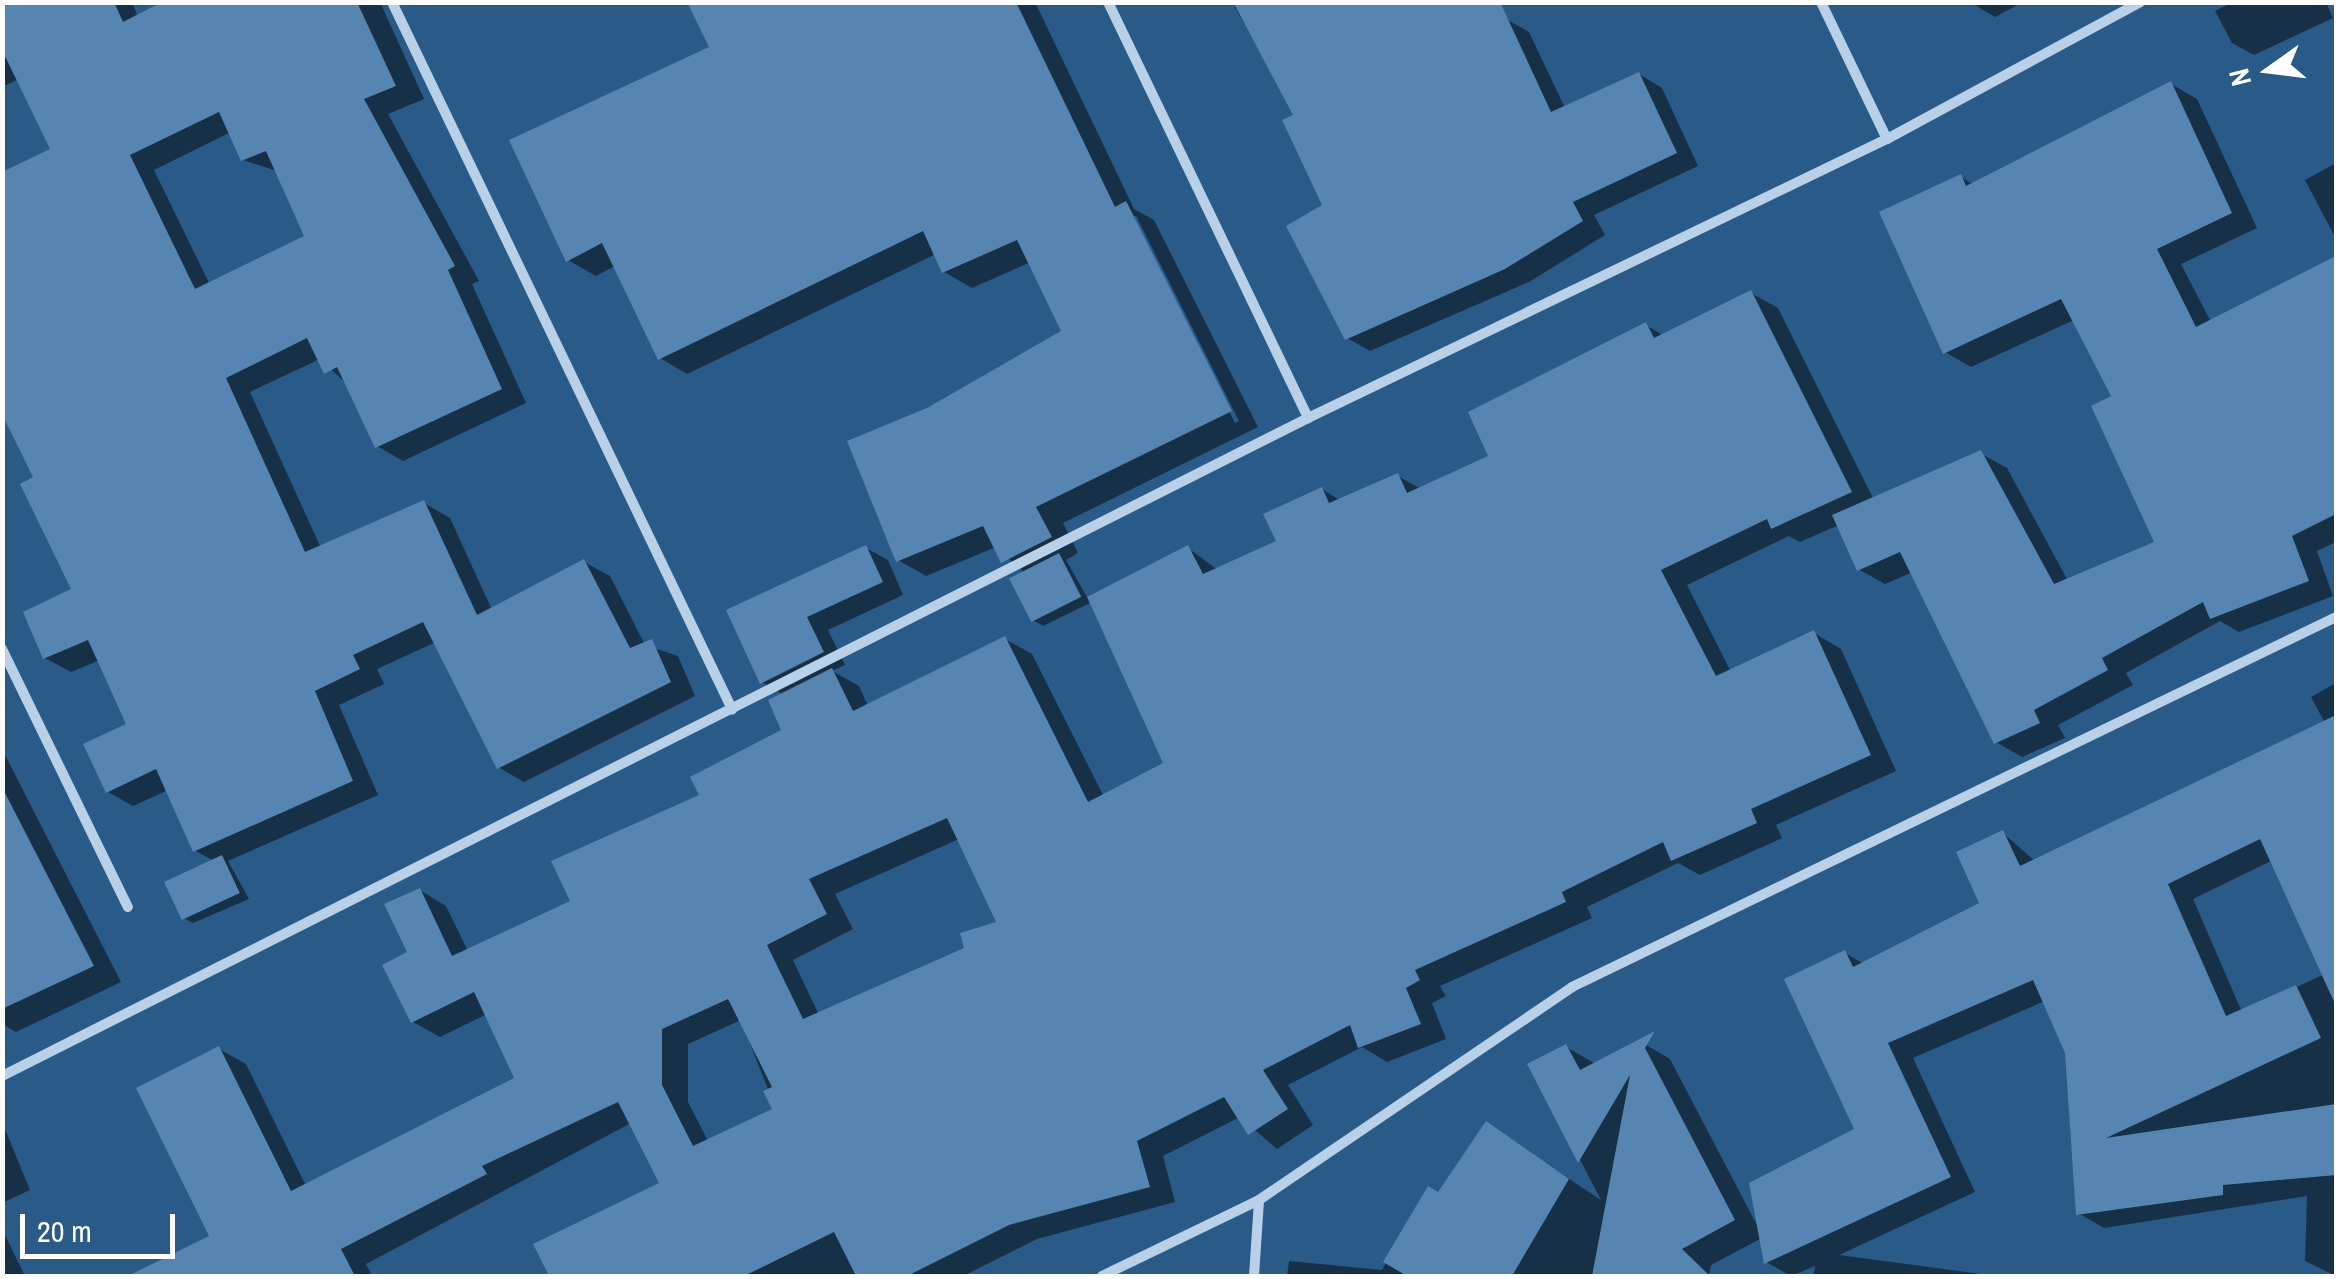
<!DOCTYPE html>
<html>
<head>
<meta charset="utf-8">
<style>
	body { margin:0 }
	#map { position:relative; width:2339px; height:1279px; overflow:hidden; background:#2a5a88; font-family:"Archivo Narrow",sans-serif }
	div>[style] { position:absolute }
	.shadow>* { inset:0; background:#0007 }
	.building>* { inset:0; background:#5685b2; transform-origin:0 0 }
	.minor>* { height:10px; margin:-5px; padding:0 5px; transform-origin:5px; border-radius:5px; background:#b8d1e8 }
	span { translate:-50% -50%; white-space:nowrap; text-align:center; line-height:1.15; -webkit-text-stroke:8px #2a5a88; paint-order:stroke }
	.frame { position:absolute; inset:0; border:5px solid #fff; pointer-events:none }
	.north { position:absolute; left:2219px; top:20px; width:100px; height:100px; -webkit-text-stroke:8px #2a5a88; paint-order:stroke; rotate:256deg; font-size:28px; font-weight:700; line-height:40px; text-align:center; color:#fff }
	.north::after { content:''; display:block; margin:auto; width:35px; height:45px; background:#fff; clip-path:polygon(50% 0,100% 100%,50% 72%,0 100%) }
	.scale { position:absolute; left:20px; top:1214px; width:155px; height:45px; box-sizing:border-box; border:5px solid #fff; border-top:0; padding-left:12px; font-size:30px; line-height:35px; white-space:nowrap; color:#fff; -webkit-text-stroke:8px #2a5a88; paint-order:stroke }
</style>
</head>
<body>
<div id="map">
	<div class="shadow">
		<div style="clip-path:polygon(evenodd,2px 2px,132px 2px,138px 17px,167px 2px,380px 2px,424px 99px,388px 114px,479px 281px,472px 284px,526px 403px,403px 461px,377px 446px,348px 385px,320px 359px,250px 392px,321px 548px,424px 503px,450px 518px,492px 610px,584px 562px,610px 576px,645px 645px,678px 656px,695px 696px,524px 782px,498px 767px,436px 642px,377px 669px,384px 684px,339px 705px,378px 795px,228px 861px,249px 899px,193px 923px,182px 917px,214px 861px,194px 850px,168px 790px,133px 806px,108px 792px,129px 726px,100px 660px,71px 672px,45px 658px,74px 590px,37px 479px,53px 150px,19px 79px,2px 87px,2px 2px,231px 132px,243px 160px,277px 171px,307px 237px,210px 285px,154px 170px,231px 132px)"></div>
		<div style="clip-path:polygon(evenodd,690px 2px,1035px 2px,1134px 209px,1154px 220px,1258px 427px,1063px 523px,1078px 553px,1066px 560px,1088px 599px,1188px 548px,1218px 570px,1279px 542px,1322px 489px,1341px 501px,1398px 476px,1421px 489px,1491px 458px,1646px 325px,1664px 336px,1751px 293px,1778px 308px,1874px 500px,1980px 453px,2007px 468px,2068px 581px,2157px 543px,2114px 398px,2074px 320px,1971px 367px,1945px 352px,1961px 177px,1974px 185px,2171px 84px,2197px 99px,2257px 228px,2181px 264px,2211px 322px,2336px 259px,2336px 542px,2317px 551px,2333px 596px,2239px 632px,2220px 621px,2126px 673px,2133px 685px,2058px 725px,2065px 738px,2022px 757px,1996px 742px,1913px 572px,1885px 584px,1858px 569px,1839px 525px,1800px 542px,1789px 536px,1687px 585px,1731px 672px,1814px 633px,1841px 649px,1896px 771px,1776px 825px,1782px 838px,1700px 875px,1678px 863px,1587px 907px,1592px 918px,1440px 986px,1446px 996px,1432px 1003px,1446px 1039px,1387px 1062px,1362px 1047px,1288px 1085px,1313px 1125px,1277px 1149px,1240px 1117px,1163px 1156px,1175px 1202px,1037px 1239px,963px 1276px,552px 1276px,536px 1245px,662px 1184px,631px 1123px,366px 1264px,372px 1276px,134px 1276px,213px 1237px,219px 1049px,246px 1064px,306px 1186px,517px 1079px,487px 1014px,440px 1037px,413px 1022px,420px 890px,446px 906px,468px 951px,573px 902px,784px 731px,784px 695px,762px 682px,729px 611px,866px 548px,888px 560px,903px 595px,828px 630px,845px 665px,832px 671px,859px 686px,868px 706px,1005px 639px,1032px 654px,1104px 797px,1166px 764px,1092px 602px,1043px 626px,1033px 620px,1025px 573px,996px 547px,926px 576px,898px 560px,928px 411px,1065px 332px,1031px 262px,972px 288px,944px 272px,936px 254px,687px 374px,660px 358px,615px 266px,596px 276px,568px 260px,712px 48px,690px 2px,1131px 216px,1136px 216px,1239px 421px,1235px 423px,1131px 216px,690px 2px,959px 839px,1000px 924px,967px 950px,819px 1015px,793px 960px,853px 929px,835px 894px,959px 839px,690px 2px,741px 1020px,776px 1110px,708px 1141px,688px 1102px,688px 1044px,741px 1020px)"></div>
		<div style="clip-path:polygon(1232px 2px,1457px 2px,1506px 19px,1529px 32px,1565px 108px,1639px 74px,1662px 88px,1698px 166px,1594px 215px,1605px 235px,1529px 282px,1370px 351px,1347px 338px,1325px 206px,1296px 116px)"></div>
		<div style="clip-path:polygon(1970px 2px,2023px 2px,1995px 17px)"></div>
		<div style="clip-path:polygon(2233px 2px,2326px 2px,2333px 18px,2254px 55px,2232px 43px,2215px 11px)"></div>
		<div style="clip-path:polygon(2336px 163px,2336px 239px,2305px 180px)"></div>
		<div style="clip-path:polygon(evenodd,2336px 683px,2336px 1276px,2305px 1261px,2307px 1196px,2104px 1228px,2078px 1213px,2070px 1128px,2099px 1125px,2045px 1001px,1913px 1058px,1975px 1192px,1839px 1255px,1996px 1276px,1813px 1276px,1815px 1266px,1791px 1276px,1766px 1262px,1762px 1238px,1711px 1265px,1709px 1276px,1287px 1276px,1289px 1261px,1382px 1270px,1428px 1190px,1439px 1195px,1487px 1125px,1601px 1200px,1531px 1066px,1566px 1047px,1596px 1064px,1641px 1042px,1670px 1059px,1759px 1229px,1857px 1130px,1845px 953px,1864px 964px,1982px 904px,2003px 833px,2036px 862px,2325px 723px,2311px 697px,2336px 683px,2273px 860px,2325px 974px,2242px 1012px,2193px 899px,2273px 860px)"></div>
		<div style="clip-path:polygon(2px 749px,121px 982px,16px 1032px,2px 1024px)"></div>
		<div style="clip-path:polygon(2px 1122px,30px 1190px,2px 1203px)"></div>
		<div style="clip-path:polygon(2px 1229px,25px 1276px,2px 1276px)"></div>
	</div>
	<div class="building">
		<div style="clip-path:polygon(evenodd,2px 2px,114px 2px,123px 22px,162px 2px,357px 2px,396px 86px,364px 99px,455px 266px,448px 270px,502px 389px,375px 448px,337px 367px,324px 374px,307px 338px,226px 378px,305px 552px,424px 500px,477px 615px,584px 559px,630px 648px,652px 639px,671px 682px,497px 769px,423px 622px,353px 655px,360px 669px,315px 691px,353px 781px,193px 852px,156px 769px,106px 793px,83px 744px,126px 724px,88px 640px,43px 659px,23px 612px,71px 589px,20px 484px,33px 477px,2px 414px,2px 172px,50px 149px,2px 50px,2px 2px,219px 112px,241px 161px,266px 151px,304px 236px,195px 289px,130px 155px,219px 112px)"></div>
		<div style="clip-path:polygon(687px 2px,1016px 2px,1115px 207px,1126px 201px,1232px 411px,1036px 507px,1052px 537px,1001px 563px,983px 526px,896px 562px,847px 441px,927px 408px,1061px 331px,1017px 240px,942px 273px,923px 231px,658px 360px,602px 243px,566px 262px,509px 140px,709px 47px)"></div>
		<div style="clip-path:polygon(1233px 2px,1500px 2px,1551px 112px,1639px 72px,1677px 153px,1573px 202px,1583px 221px,1505px 269px,1345px 340px,1286px 226px,1322px 205px,1282px 120px,1293px 115px)"></div>
		<div style="clip-path:polygon(2171px 81px,2232px 213px,2157px 249px,2196px 327px,2336px 256px,2336px 514px,2292px 536px,2309px 581px,2210px 619px,2203px 602px,2102px 658px,2108px 670px,2034px 710px,2040px 723px,1994px 744px,1900px 552px,1857px 571px,1832px 515px,1981px 450px,2054px 584px,2154px 542px,2091px 406px,2111px 396px,2061px 299px,1943px 354px,1879px 212px,1961px 174px,1966px 186px)"></div>
		<div style="clip-path:polygon(evenodd,1751px 290px,1852px 492px,1771px 529px,1767px 519px,1661px 570px,1716px 676px,1814px 630px,1871px 755px,1751px 809px,1757px 823px,1671px 861px,1663px 842px,1562px 892px,1566px 902px,1415px 970px,1420px 980px,1406px 988px,1421px 1024px,1358px 1048px,1350px 1025px,1263px 1070px,1288px 1109px,1248px 1135px,1224px 1097px,1137px 1141px,1150px 1187px,1009px 1225px,907px 1276px,856px 1276px,834px 1232px,744px 1276px,549px 1276px,533px 1244px,659px 1183px,618px 1102px,482px 1166px,487px 1174px,341px 1249px,355px 1276px,128px 1276px,209px 1236px,136px 1088px,219px 1046px,291px 1191px,514px 1078px,474px 992px,411px 1023px,382px 965px,407px 952px,384px 904px,420px 888px,452px 956px,570px 901px,551px 861px,699px 795px,690px 777px,781px 730px,768px 700px,832px 668px,853px 711px,1005px 636px,1088px 802px,1163px 763px,1087px 597px,1188px 545px,1203px 574px,1276px 541px,1263px 514px,1322px 487px,1329px 503px,1398px 473px,1407px 493px,1488px 456px,1468px 412px,1646px 322px,1654px 338px,1751px 290px,947px 818px,996px 922px,960px 933px,964px 948px,803px 1019px,767px 945px,827px 914px,809px 879px,947px 818px,1751px 290px,728px 999px,772px 1087px,763px 1091px,772px 1109px,693px 1146px,662px 1085px,662px 1029px,728px 999px)"></div>
		<div style="clip-path:polygon(866px 545px,883px 582px,807px 617px,824px 652px,760px 684px,726px 610px)"></div>
		<div style="left:1059px;top:553px;width:49px;height:56px;rotate:63deg"></div>
		<div style="clip-path:polygon(2336px 715px,2336px 1006px,2260px 839px,2168px 884px,2226px 1016px,2296px 985px,2321px 1038px,2106px 1138px,2336px 1104px,2336px 1175px,2223px 1185px,2223px 1195px,2076px 1215px,2065px 1053px,2033px 980px,1888px 1043px,1951px 1177px,1764px 1264px,1749px 1183px,1854px 1129px,1784px 979px,1845px 950px,1853px 967px,1979px 903px,1956px 852px,2003px 830px,2020px 866px)"></div>
		<div style="clip-path:polygon(2px 787px,94px 966px,2px 1009px)"></div>
		<div style="left:222px;top:855px;width:42px;height:64px;rotate:65deg"></div>
		<div style="clip-path:polygon(1655px 1031px,1645px 1048px,1735px 1220px,1682px 1249px,1710px 1276px,1592px 1276px,1630px 1075px,1578px 1163px,1527px 1064px,1566px 1044px,1580px 1070px)"></div>
		<div style="clip-path:polygon(1486px 1121px,1569px 1179px,1512px 1276px,1407px 1276px,1383px 1262px,1428px 1186px,1438px 1192px)"></div>
	</div>
	<div class="minor">
		<div style="left:392px;top:2px;width:785px;rotate:64.32deg"></div>
		<div style="left:1108px;top:2px;width:462px;rotate:64.3deg"></div>
		<div style="left:1821px;top:2px;width:152px;rotate:64.3deg"></div>
		<div style="left:2px;top:649px;width:287px;rotate:64deg"></div>
		<div style="left:2px;top:1076px;width:1462px;rotate:-26.74deg"></div>
		<div style="left:1308px;top:418px;width:643px;rotate:-25.73deg"></div>
		<div style="left:1887px;top:139px;width:288px;rotate:-28.4deg"></div>
		<div style="left:1102px;top:1276px;width:174px;rotate:-25.8deg"></div>
		<div style="left:1259px;top:1200px;width:379px;rotate:-34.2deg"></div>
		<div style="left:1572px;top:987px;width:849px;rotate:-25.84deg"></div>
		<div style="left:1254px;top:1276px;width:76px;rotate:-86.2deg"></div>
	</div>
	<div class="frame"></div>
	<div class="north">N</div>
	<div class="scale">20 m</div>
</div>
</body>
</html>
